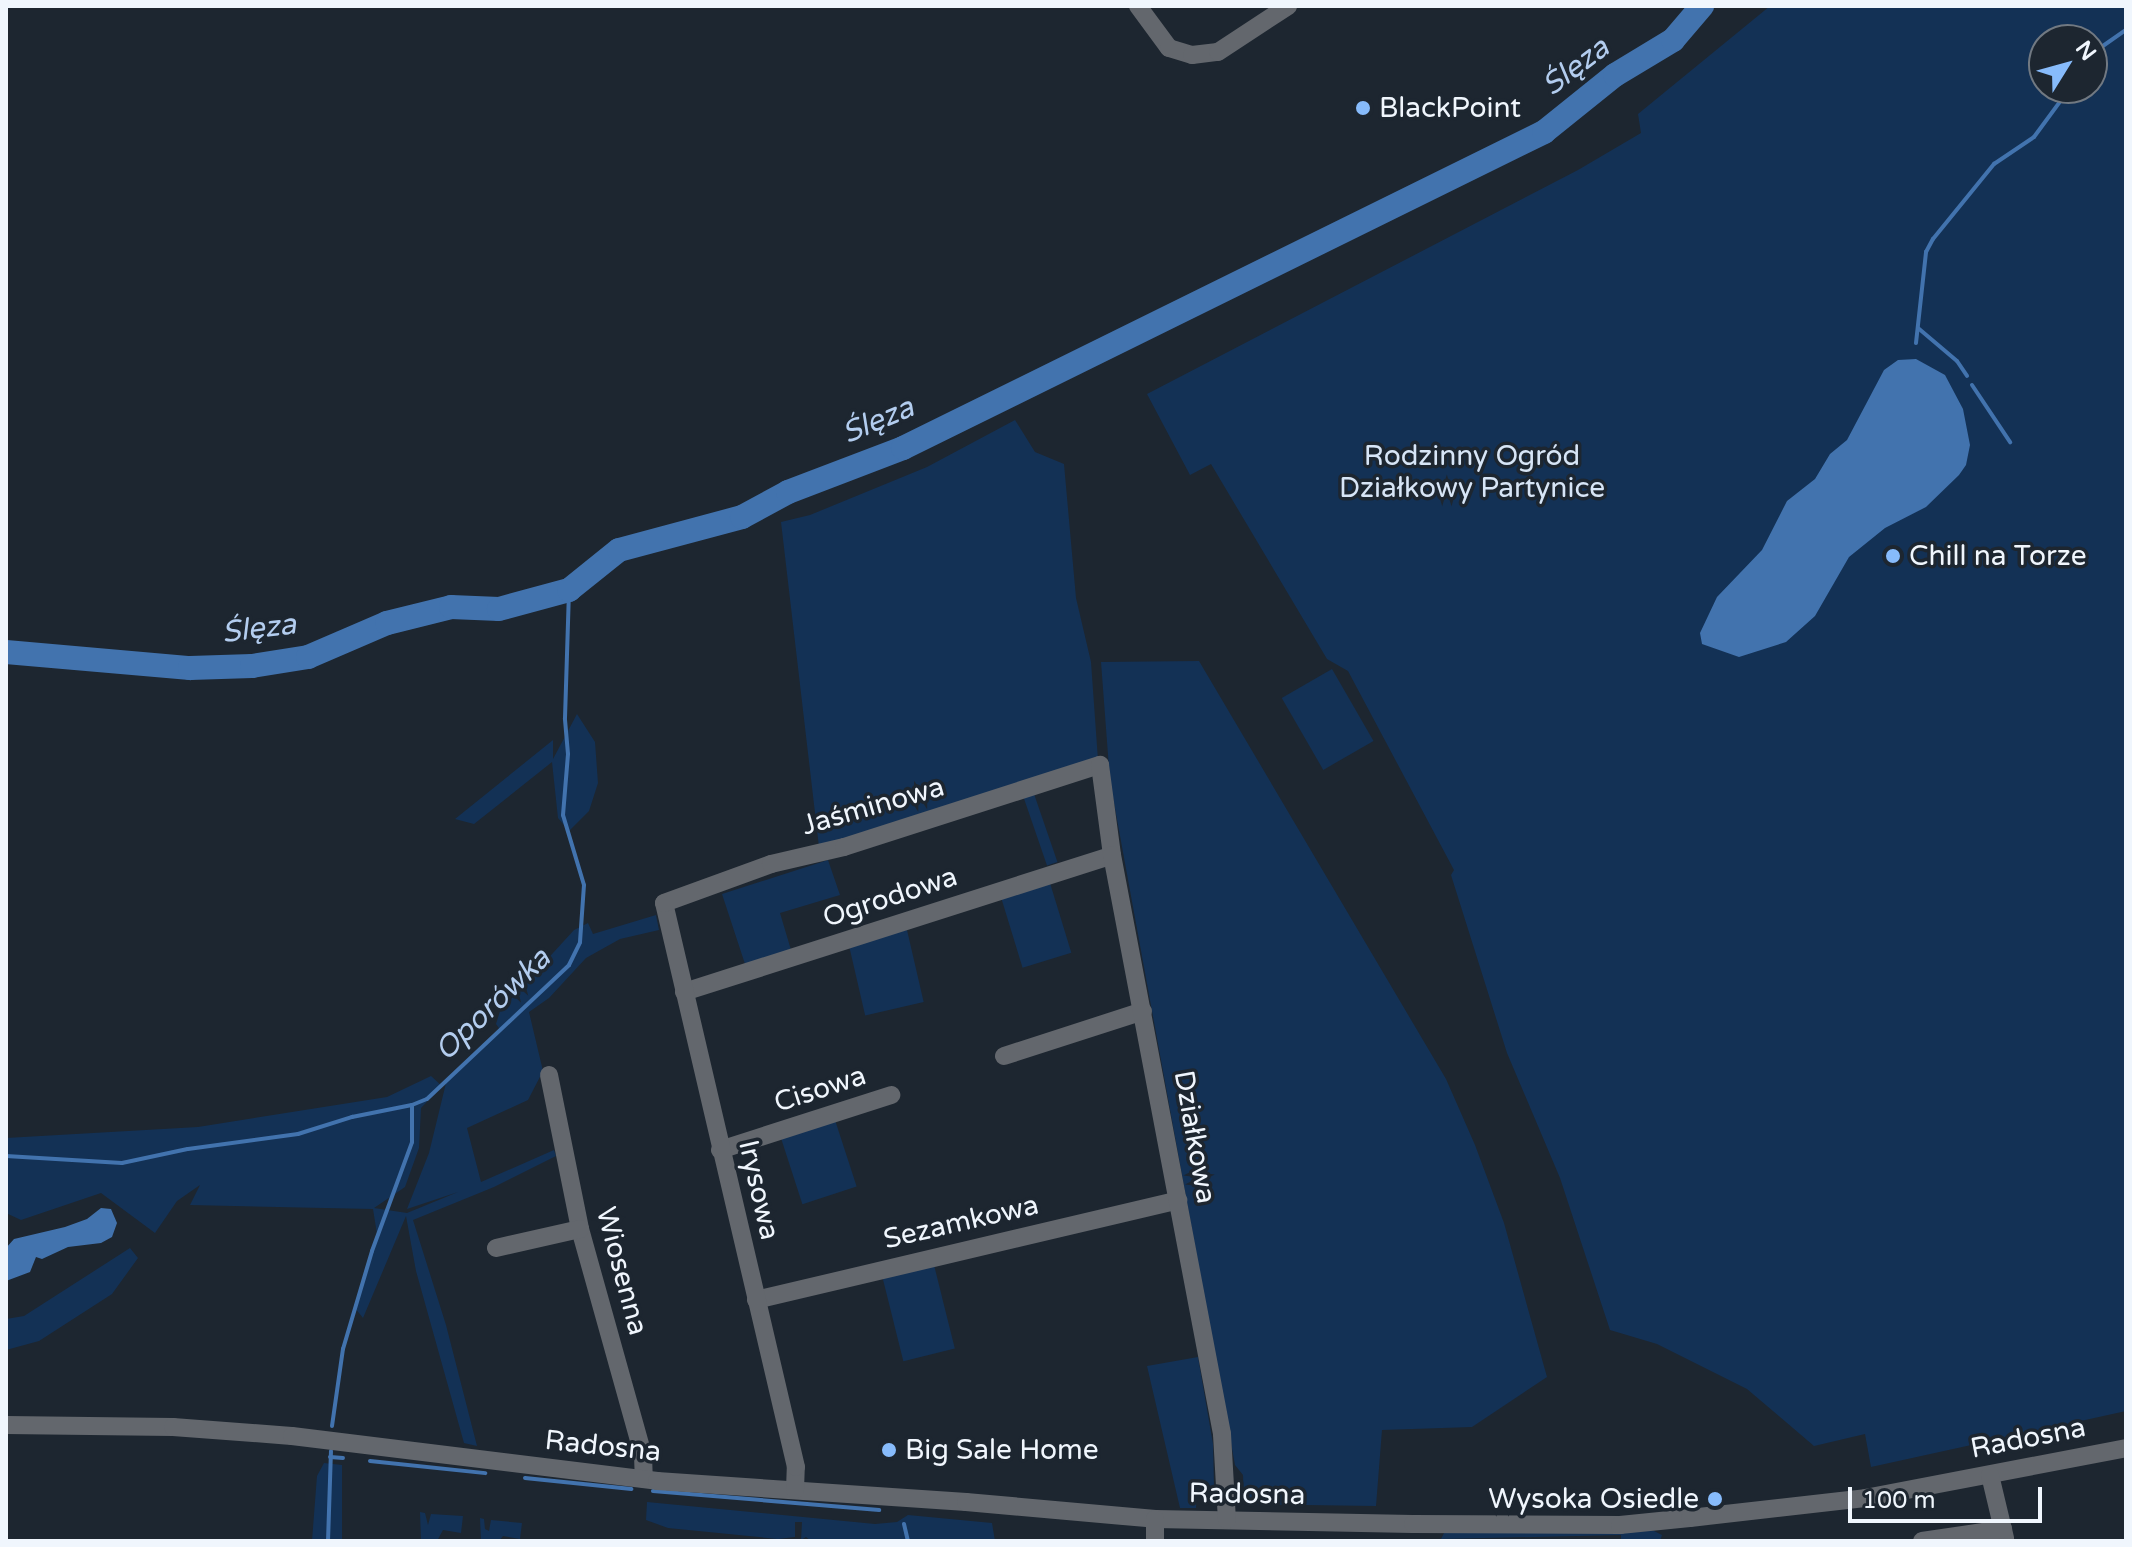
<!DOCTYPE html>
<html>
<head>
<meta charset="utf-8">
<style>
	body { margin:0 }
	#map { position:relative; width:2132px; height:1547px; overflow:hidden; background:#1d2630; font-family:"Varela Round",sans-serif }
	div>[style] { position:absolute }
	.green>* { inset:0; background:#133155; transform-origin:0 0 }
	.water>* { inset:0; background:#4273ae }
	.stream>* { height:4px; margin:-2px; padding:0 2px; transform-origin:2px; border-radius:2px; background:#4273ae }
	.river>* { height:24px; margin:-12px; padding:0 12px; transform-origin:12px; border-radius:12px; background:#4273ae }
	.minor>* { height:18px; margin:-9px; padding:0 9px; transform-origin:9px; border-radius:9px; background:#63676d }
	.dots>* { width:22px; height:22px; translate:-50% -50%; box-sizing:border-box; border:4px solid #1d2630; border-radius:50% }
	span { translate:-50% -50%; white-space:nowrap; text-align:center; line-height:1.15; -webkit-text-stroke:7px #1d2630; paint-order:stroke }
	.poi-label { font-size:28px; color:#f0f6fd }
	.left { translate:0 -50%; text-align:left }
	.right { translate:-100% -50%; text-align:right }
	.park-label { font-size:28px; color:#d7e5f6 }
	.street-label { font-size:28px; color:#f0f6fd }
	.water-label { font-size:30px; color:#b3cdef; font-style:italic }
	.frame { position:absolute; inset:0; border:8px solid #f0f6fd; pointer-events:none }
	.north { position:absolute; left:2028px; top:24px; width:80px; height:80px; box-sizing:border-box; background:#1d2630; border:2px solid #717982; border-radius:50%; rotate:53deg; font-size:22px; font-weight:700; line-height:32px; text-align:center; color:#f0f6fd }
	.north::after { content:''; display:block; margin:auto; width:28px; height:36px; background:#87bbfb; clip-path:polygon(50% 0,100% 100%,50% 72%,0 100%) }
	.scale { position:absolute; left:1848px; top:1487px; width:194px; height:36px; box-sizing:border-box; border:4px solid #f0f6fd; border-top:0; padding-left:10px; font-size:24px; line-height:28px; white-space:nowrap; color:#f0f6fd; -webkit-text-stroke:6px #1d2630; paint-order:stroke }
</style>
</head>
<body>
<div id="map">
	<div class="green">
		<div style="clip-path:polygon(evenodd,1770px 6px,2126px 6px,2126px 1411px,1871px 1467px,1865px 1434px,1814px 1446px,1747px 1389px,1657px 1344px,1610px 1330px,1560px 1178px,1507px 1053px,1451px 875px,1454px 870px,1348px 671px,1327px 659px,1211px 464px,1190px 475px,1147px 394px,1578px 170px,1641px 133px,1638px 114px,1770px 6px,2044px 40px,2092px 40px,2092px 88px,2044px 88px,2044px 40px)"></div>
		<div style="clip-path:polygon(1015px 420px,1035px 452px,1064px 464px,1076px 598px,1091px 662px,1098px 760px,819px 847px,781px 522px,810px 515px,927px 467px)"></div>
		<div style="clip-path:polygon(1199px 661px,1446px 1079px,1475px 1145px,1504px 1223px,1547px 1377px,1472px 1427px,1382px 1430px,1376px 1506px,1244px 1504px,1243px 1475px,1235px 1465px,1110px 781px,1101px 662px)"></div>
		<div style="left:1332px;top:669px;width:83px;height:58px;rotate:60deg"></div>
		<div style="clip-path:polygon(577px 714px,595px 742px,598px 783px,589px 811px,569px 831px,558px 818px,552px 762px,474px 824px,455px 819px,553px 740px,553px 759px)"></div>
		<div style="left:1033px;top:791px;width:75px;height:11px;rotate:71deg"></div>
		<div style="clip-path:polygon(828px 860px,840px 895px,780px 913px,791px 950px,745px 964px,722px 894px)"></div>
		<div style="left:1050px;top:883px;width:73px;height:51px;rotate:73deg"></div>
		<div style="clip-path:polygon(656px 915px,659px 930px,620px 939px,586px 958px,549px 998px,529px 1012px,543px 1071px,528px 1100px,467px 1128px,481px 1182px,554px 1150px,556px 1156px,494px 1187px,413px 1220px,446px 1325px,477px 1446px,464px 1443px,416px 1271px,406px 1216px,363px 1318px,355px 1308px,377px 1234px,373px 1209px,190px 1205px,200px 1185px,177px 1201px,155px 1233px,101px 1193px,21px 1220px,6px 1213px,6px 1138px,198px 1127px,387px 1097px,431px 1076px,442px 1086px,421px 1108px,419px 1148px,405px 1187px,374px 1208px,407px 1213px,458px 1192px,407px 1209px,429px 1153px,446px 1083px,501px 1031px,496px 1024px,500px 1011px,574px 930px,588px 923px,593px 934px)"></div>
		<div style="left:907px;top:930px;width:74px;height:60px;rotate:77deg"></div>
		<div style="left:835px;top:1120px;width:70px;height:57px;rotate:72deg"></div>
		<div style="clip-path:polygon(130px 1248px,138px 1258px,112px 1294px,39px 1341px,6px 1350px,6px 1319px,24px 1316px)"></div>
		<div style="left:934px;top:1265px;width:86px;height:53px;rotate:76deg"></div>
		<div style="clip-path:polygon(1198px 1357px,1213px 1444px,1214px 1486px,1197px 1489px,1196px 1508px,1180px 1508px,1147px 1366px)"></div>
		<div style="clip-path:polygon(324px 1463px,342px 1465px,342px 1541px,312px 1541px,317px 1476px)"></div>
		<div style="clip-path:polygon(647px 1502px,875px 1524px,897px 1522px,908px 1515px,992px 1523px,995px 1541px,811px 1541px,806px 1537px,801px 1540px,802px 1522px,795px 1522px,795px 1537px,778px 1539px,668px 1528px,646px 1520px)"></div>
		<div style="clip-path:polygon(420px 1512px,425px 1513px,428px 1525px,431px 1514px,463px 1516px,461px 1533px,443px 1530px,437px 1541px,421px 1541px)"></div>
		<div style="clip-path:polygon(480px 1518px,484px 1519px,485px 1529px,489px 1531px,491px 1520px,522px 1523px,520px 1539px,503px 1536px,499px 1541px,481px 1541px)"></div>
		<div style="clip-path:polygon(1654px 1531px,1662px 1535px,1660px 1541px,1621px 1541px,1621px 1535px,1441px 1539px,1444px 1533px)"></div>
	</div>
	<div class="water">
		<div style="clip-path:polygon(1916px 359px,1945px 375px,1963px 409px,1970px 445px,1966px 465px,1959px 475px,1926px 507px,1885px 528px,1849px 557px,1815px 616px,1786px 642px,1739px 657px,1702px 644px,1700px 633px,1717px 597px,1762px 550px,1787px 501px,1815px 479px,1830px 454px,1847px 440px,1884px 370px,1898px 360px)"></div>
		<div style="clip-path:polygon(101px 1208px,111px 1209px,117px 1223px,112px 1237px,101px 1243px,68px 1247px,42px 1259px,36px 1257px,30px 1272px,6px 1281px,6px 1248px,14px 1239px,65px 1227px,87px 1219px)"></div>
	</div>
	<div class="stream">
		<div style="left:2092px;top:59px;width:14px;rotate:-54deg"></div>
		<div style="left:2100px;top:48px;width:32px;rotate:-35deg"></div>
		<div style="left:1918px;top:328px;width:51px;rotate:40.2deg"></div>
		<div style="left:1957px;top:361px;width:18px;rotate:56deg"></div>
		<div style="left:1916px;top:343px;width:92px;rotate:-83.7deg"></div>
		<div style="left:1926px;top:252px;width:15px;rotate:-62deg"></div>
		<div style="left:1933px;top:239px;width:97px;rotate:-50.9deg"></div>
		<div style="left:1994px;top:164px;width:48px;rotate:-34deg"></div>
		<div style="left:2034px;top:137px;width:61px;rotate:-53.7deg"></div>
		<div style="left:1972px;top:385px;width:69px;rotate:56.3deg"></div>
		<div style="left:6px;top:1156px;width:116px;rotate:3.5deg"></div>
		<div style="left:122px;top:1163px;width:67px;rotate:-12deg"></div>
		<div style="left:188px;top:1149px;width:111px;rotate:-7.8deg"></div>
		<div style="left:298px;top:1134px;width:57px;rotate:-17.5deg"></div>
		<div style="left:352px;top:1117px;width:61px;rotate:-11.3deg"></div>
		<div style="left:332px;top:1426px;width:78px;rotate:-81.9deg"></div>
		<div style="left:343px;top:1349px;width:102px;rotate:-73.5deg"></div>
		<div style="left:372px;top:1251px;width:116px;rotate:-69.8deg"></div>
		<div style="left:412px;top:1142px;width:37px;rotate:-90deg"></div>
		<div style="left:412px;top:1105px;width:16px;rotate:-22deg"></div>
		<div style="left:427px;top:1099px;width:195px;rotate:-43.3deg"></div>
		<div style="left:569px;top:965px;width:25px;rotate:-64deg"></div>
		<div style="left:580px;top:942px;width:57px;rotate:-86deg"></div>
		<div style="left:584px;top:885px;width:73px;rotate:-106.7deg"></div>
		<div style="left:563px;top:815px;width:61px;rotate:-85.3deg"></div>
		<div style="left:568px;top:754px;width:36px;rotate:-95deg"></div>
		<div style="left:565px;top:718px;width:128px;rotate:-88.2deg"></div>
		<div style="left:330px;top:1457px;width:13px;rotate:4deg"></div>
		<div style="left:370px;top:1461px;width:116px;rotate:6deg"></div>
		<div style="left:525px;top:1478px;width:107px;rotate:5.9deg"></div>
		<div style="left:653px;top:1491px;width:227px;rotate:4.8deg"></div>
		<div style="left:904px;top:1524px;width:17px;rotate:77deg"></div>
		<div style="left:328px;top:1541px;width:90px;rotate:-88.1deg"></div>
	</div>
	<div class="river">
		<div style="left:6px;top:652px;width:185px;rotate:5deg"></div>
		<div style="left:190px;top:668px;width:62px;rotate:-1.8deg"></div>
		<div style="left:252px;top:666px;width:57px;rotate:-9.1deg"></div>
		<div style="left:308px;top:657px;width:86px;rotate:-23.3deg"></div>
		<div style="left:387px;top:623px;width:66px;rotate:-14deg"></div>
		<div style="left:451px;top:607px;width:48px;rotate:2.4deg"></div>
		<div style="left:499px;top:609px;width:73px;rotate:-15.2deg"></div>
		<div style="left:569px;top:590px;width:64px;rotate:-38.7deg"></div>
		<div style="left:619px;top:550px;width:127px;rotate:-15deg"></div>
		<div style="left:742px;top:517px;width:52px;rotate:-28.5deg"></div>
		<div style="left:788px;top:492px;width:123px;rotate:-20.9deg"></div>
		<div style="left:903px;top:448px;width:715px;rotate:-26.24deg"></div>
		<div style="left:1544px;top:132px;width:91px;rotate:-38.8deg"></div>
		<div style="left:1615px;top:75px;width:68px;rotate:-31.1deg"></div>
		<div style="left:1673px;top:40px;width:45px;rotate:-49.5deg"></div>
	</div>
	<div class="minor">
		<div style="left:1138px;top:6px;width:52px;rotate:53.6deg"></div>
		<div style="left:1169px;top:48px;width:24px;rotate:17deg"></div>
		<div style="left:1192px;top:55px;width:26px;rotate:-7deg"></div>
		<div style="left:1218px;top:52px;width:84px;rotate:-33.3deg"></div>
		<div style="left:684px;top:992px;width:449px;rotate:-17.7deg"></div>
		<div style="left:1004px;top:1056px;width:146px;rotate:-17.9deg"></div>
		<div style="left:549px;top:1075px;width:157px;rotate:78.6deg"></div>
		<div style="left:580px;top:1229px;width:235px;rotate:74.4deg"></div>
		<div style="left:643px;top:1455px;width:24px;rotate:88deg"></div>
		<div style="left:720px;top:1150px;width:180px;rotate:-17.8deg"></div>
		<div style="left:496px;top:1248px;width:86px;rotate:-12.7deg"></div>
		<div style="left:756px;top:1300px;width:434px;rotate:-13.3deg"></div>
		<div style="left:6px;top:1425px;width:167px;rotate:0.7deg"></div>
		<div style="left:173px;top:1427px;width:119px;rotate:4.3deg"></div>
		<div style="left:292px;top:1436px;width:368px;rotate:7deg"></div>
		<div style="left:657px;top:1481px;width:310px;rotate:3.9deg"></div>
		<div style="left:966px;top:1502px;width:190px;rotate:5.1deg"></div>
		<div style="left:1155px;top:1519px;width:258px;rotate:1.1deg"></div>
		<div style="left:1413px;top:1524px;width:207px;rotate:0.3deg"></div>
		<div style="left:1620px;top:1525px;width:70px;rotate:-5.7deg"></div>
		<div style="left:1690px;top:1518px;width:176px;rotate:-6.5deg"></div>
		<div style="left:1865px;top:1498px;width:266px;rotate:-10.8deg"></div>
		<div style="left:1990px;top:1475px;width:65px;rotate:76.6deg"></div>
		<div style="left:795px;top:1490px;width:23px;rotate:-88deg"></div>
		<div style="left:796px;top:1467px;width:579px;rotate:-103.17deg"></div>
		<div style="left:664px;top:903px;width:114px;rotate:-20deg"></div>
		<div style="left:771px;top:864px;width:75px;rotate:-13.1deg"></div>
		<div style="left:844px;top:847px;width:269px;rotate:-17.8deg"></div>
		<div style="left:1100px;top:765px;width:91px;rotate:82.4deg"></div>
		<div style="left:1112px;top:855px;width:589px;rotate:79.24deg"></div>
		<div style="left:1222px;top:1434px;width:86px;rotate:86.7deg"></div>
		<div style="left:1155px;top:1519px;width:22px;rotate:90deg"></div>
		<div style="left:1922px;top:1541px;width:82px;rotate:-8.4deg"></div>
	</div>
	<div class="dots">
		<div style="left:1363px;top:108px;background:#87bbfb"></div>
		<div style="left:1893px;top:556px;background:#87bbfb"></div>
		<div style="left:889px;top:1450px;background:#87bbfb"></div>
		<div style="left:1715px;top:1499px;background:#87bbfb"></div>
	</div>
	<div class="poi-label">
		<span class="left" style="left:1379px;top:108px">BlackPoint</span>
		<span class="left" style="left:1909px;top:556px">Chill na Torze</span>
		<span class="left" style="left:905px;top:1450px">Big Sale Home</span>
		<span class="right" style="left:1699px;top:1499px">Wysoka Osiedle</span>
	</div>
	<div class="park-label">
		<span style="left:1472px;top:472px">Rodzinny Ogród<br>Działkowy Partynice</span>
	</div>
	<div class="street-label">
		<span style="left:873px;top:806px;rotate:-16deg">Jaśminowa</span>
		<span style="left:890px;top:897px;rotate:-18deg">Ogrodowa</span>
		<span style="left:820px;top:1089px;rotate:-18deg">Cisowa</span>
		<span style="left:1195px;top:1137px;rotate:80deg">Działkowa</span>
		<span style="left:759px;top:1190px;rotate:77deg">Irysowa</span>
		<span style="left:961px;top:1222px;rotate:-13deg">Sezamkowa</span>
		<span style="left:622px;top:1271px;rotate:75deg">Wiosenna</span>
		<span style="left:2028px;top:1438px;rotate:-11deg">Radosna</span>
		<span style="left:603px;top:1446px;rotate:6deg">Radosna</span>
		<span style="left:1247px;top:1494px;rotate:1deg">Radosna</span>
	</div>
	<div class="water-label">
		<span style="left:1576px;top:67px;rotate:-37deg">Ślęza</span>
		<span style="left:878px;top:421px;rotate:-23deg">Ślęza</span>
		<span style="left:259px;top:629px;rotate:-7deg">Ślęza</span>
		<span style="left:493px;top:1005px;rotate:-44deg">Oporówka</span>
	</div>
	<div class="frame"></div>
	<div class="north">N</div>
	<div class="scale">100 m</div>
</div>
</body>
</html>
